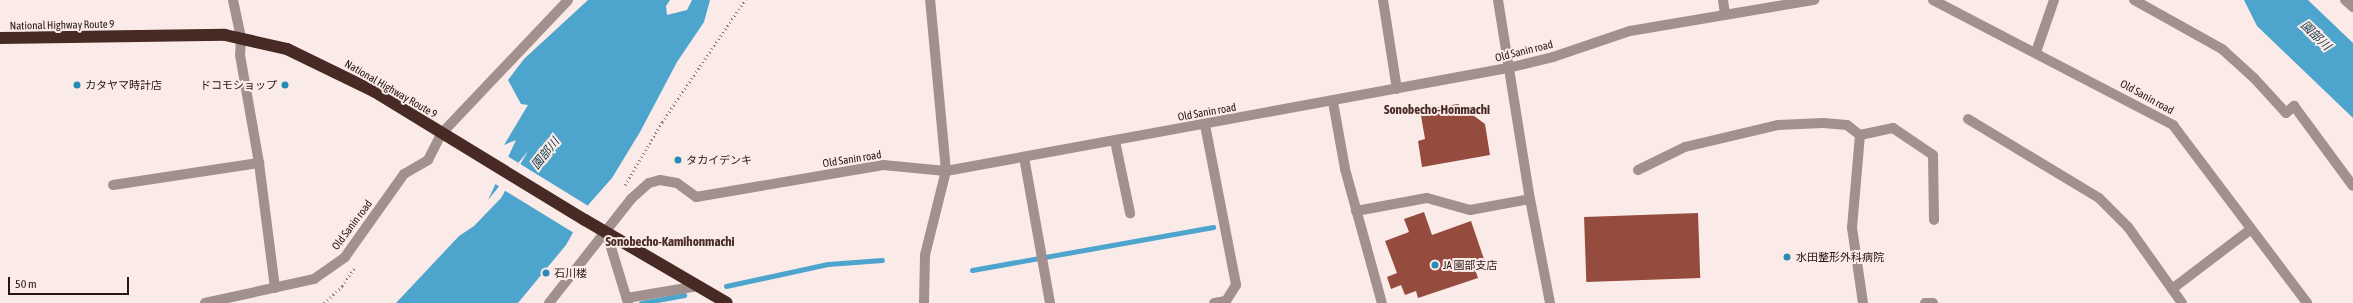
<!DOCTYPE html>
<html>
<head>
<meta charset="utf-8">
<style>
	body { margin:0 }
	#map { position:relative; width:2353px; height:303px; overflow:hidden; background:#fbebe8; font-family:"Asap Condensed","Noto Sans JP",sans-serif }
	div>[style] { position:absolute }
	.water>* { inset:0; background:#4da4cd }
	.pier>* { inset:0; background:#fbebe8 }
	.stream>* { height:5px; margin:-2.5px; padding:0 2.5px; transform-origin:2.5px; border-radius:2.5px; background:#4da4cd }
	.building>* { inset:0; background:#954b3d; transform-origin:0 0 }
	.path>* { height:2.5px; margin-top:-1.25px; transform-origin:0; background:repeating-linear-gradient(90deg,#897b78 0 1px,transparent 0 4px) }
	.minor>* { height:10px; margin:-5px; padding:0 5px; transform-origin:5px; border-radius:5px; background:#a1908d }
	.highway>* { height:12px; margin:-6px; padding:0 6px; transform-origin:6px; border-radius:6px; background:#482a24 }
	.dots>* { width:11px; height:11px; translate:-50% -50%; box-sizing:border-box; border:2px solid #fbebe8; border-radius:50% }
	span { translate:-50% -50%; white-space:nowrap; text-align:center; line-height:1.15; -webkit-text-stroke:4px #fbebe8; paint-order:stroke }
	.street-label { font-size:11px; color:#231613 }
	.poi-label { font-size:11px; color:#231613 }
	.left { translate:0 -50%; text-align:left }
	.right { translate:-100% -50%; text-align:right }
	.water-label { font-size:12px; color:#12394b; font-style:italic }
	.quarter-label { font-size:13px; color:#4a2c26; font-weight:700 }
	.scale { position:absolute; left:8px; top:277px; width:121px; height:18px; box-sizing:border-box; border:2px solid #231613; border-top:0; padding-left:5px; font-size:12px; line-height:14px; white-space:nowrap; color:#231613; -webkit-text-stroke:3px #fbebe8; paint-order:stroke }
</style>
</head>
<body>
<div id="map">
	<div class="water">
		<div style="clip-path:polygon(588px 0,670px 0,666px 6px,667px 15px,687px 10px,692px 0,710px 0,704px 22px,677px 62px,640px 132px,612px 178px,589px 204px,566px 245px,518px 303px,396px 303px,459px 236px,474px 226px,501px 198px,528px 151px,488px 200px,516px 140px,504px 145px,528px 105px,521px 104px,508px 80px,524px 59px)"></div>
		<div style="clip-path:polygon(2244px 0,2308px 0,2353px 43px,2353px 118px,2257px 26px)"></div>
	</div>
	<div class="pier">
		<div style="clip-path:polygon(507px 156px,590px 207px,574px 233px,504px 190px,516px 168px,500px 187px,494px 183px)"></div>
	</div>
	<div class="stream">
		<div style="left:972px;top:270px;width:245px;rotate:-10.1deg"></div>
		<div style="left:726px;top:286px;width:104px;rotate:-12.2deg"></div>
		<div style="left:828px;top:264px;width:54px;rotate:-4.2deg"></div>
		<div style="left:641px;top:303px;width:44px;rotate:-10.5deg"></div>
	</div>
	<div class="building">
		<div style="clip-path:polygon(1458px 104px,1485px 124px,1490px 155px,1422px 167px,1418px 141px,1425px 139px,1420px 110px)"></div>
		<div style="clip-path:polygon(1424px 212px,1432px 235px,1471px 221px,1486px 265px,1475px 269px,1478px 278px,1418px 298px,1416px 291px,1405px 295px,1401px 285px,1391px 289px,1387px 277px,1397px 273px,1385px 241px,1409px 232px,1404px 219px)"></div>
		<div style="left:1698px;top:213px;width:65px;height:114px;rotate:88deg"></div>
	</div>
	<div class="path">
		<div style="left:625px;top:185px;width:73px;rotate:-59.6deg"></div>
		<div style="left:662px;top:122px;width:148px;rotate:-55.8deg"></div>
		<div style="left:324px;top:303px;width:25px;rotate:-43deg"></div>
		<div style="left:342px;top:286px;width:23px;rotate:-56deg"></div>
	</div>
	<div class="minor">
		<div style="left:233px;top:0;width:39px;rotate:78deg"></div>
		<div style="left:241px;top:38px;width:17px;rotate:93deg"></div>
		<div style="left:240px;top:55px;width:110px;rotate:80deg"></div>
		<div style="left:259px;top:163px;width:126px;rotate:82.7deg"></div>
		<div style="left:1383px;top:0;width:90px;rotate:81.1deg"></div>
		<div style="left:1498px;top:0;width:202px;rotate:80.9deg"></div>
		<div style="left:1530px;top:199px;width:106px;rotate:79.1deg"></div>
		<div style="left:1723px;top:0;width:15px;rotate:82deg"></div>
		<div style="left:1933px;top:0;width:271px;rotate:27.5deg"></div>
		<div style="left:2173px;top:125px;width:223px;rotate:53deg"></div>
		<div style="left:2134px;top:0;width:101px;rotate:29.1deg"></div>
		<div style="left:2222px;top:49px;width:43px;rotate:42.2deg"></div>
		<div style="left:2254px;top:78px;width:47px;rotate:47.6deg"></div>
		<div style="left:2286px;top:113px;width:11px;rotate:-41deg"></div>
		<div style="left:2294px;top:106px;width:99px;rotate:53.6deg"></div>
		<div style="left:2345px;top:0;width:11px;rotate:41deg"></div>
		<div style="left:2036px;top:52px;width:55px;rotate:-70.9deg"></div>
		<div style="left:1333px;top:102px;width:68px;rotate:79.8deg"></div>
		<div style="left:1345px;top:169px;width:139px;rotate:74.6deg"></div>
		<div style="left:1968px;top:119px;width:153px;rotate:31.1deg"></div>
		<div style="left:2099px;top:198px;width:41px;rotate:45deg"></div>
		<div style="left:2128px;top:227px;width:93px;rotate:54.6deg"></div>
		<div style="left:1205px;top:125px;width:163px;rotate:79deg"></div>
		<div style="left:1236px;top:285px;width:19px;rotate:122deg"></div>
		<div style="left:1226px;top:301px;width:12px;rotate:171deg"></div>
		<div style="left:1115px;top:141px;width:74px;rotate:78.2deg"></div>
		<div style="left:1024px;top:157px;width:148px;rotate:79.9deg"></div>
		<div style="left:1638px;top:170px;width:52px;rotate:-26.1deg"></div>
		<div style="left:1685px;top:147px;width:96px;rotate:-13.3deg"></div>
		<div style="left:1778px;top:125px;width:45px;rotate:-2.5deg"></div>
		<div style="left:1823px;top:123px;width:24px;rotate:5deg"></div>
		<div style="left:1847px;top:125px;width:16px;rotate:38deg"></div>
		<div style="left:113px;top:185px;width:148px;rotate:-8.6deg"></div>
		<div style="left:1356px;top:211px;width:72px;rotate:-10.4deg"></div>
		<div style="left:1427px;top:198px;width:45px;rotate:15.6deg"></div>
		<div style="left:1470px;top:210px;width:61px;rotate:-10.4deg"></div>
		<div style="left:606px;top:231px;width:75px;rotate:73deg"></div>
		<div style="left:2172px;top:289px;width:99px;rotate:-37.2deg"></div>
		<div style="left:627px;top:298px;width:72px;rotate:-9.6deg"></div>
		<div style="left:205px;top:303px;width:112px;rotate:-12.4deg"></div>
		<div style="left:314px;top:279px;width:38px;rotate:-35deg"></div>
		<div style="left:345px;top:257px;width:102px;rotate:-54.6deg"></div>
		<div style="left:404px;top:174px;width:28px;rotate:-30deg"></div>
		<div style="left:428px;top:160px;width:30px;rotate:-63deg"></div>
		<div style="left:442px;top:133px;width:183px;rotate:-46.5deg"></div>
		<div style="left:549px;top:303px;width:132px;rotate:-51.7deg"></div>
		<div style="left:631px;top:199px;width:24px;rotate:-42deg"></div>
		<div style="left:649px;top:183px;width:11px;rotate:-15deg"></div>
		<div style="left:660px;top:180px;width:17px;rotate:10deg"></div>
		<div style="left:677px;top:183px;width:24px;rotate:36deg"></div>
		<div style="left:696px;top:197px;width:190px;rotate:-9.7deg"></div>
		<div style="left:883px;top:165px;width:63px;rotate:5.4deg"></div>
		<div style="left:946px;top:171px;width:571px;rotate:-10.39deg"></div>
		<div style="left:1508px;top:68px;width:46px;rotate:-13.7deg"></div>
		<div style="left:1553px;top:57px;width:81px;rotate:-18.7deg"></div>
		<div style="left:1630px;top:31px;width:187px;rotate:-9.6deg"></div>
		<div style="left:924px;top:303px;width:48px;rotate:-88.8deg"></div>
		<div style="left:925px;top:255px;width:87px;rotate:-76deg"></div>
		<div style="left:946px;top:171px;width:172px;rotate:-95.3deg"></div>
		<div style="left:1863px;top:303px;width:76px;rotate:-98.3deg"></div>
		<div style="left:1852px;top:228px;width:93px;rotate:-85.1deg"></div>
		<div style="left:1860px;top:135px;width:34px;rotate:-12deg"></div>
		<div style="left:1893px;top:128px;width:48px;rotate:34deg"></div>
		<div style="left:1933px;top:155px;width:65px;rotate:89.1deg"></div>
		<div style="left:1925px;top:303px;width:8px"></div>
	</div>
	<div class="highway">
		<div style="left:0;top:38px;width:225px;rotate:-0.8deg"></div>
		<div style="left:225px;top:35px;width:64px;rotate:12.7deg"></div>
		<div style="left:287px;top:49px;width:98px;rotate:26deg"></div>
		<div style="left:375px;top:92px;width:246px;rotate:31.4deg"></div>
		<div style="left:585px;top:220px;width:164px;rotate:30.3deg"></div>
	</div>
	<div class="dots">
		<div style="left:77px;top:85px;background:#278bb5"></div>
		<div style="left:285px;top:85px;background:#278bb5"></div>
		<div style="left:678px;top:160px;background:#278bb5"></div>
		<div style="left:1787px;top:257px;background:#278bb5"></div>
		<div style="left:1435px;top:265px;background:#278bb5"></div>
		<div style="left:546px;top:273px;background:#278bb5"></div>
	</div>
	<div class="street-label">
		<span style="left:62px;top:25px;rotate:-1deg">National Highway Route 9</span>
		<span style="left:1524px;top:51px;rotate:-14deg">Old Sanin road</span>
		<span style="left:391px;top:89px;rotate:30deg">National Highway Route 9</span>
		<span style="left:2147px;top:97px;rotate:29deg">Old Sanin road</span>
		<span style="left:1207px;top:112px;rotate:-10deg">Old Sanin road</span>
		<span style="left:852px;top:159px;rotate:-9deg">Old Sanin road</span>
		<span style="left:352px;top:225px;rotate:-53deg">Old Sanin road</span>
	</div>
	<div class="poi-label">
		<span class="left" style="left:85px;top:85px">カタヤマ時計店</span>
		<span class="right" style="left:277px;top:85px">ドコモショップ</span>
		<span class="left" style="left:686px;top:160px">タカイデンキ</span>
		<span class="left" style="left:1796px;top:257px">水田整形外科病院</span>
		<span class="left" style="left:1443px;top:265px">JA 園部支店</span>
		<span class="left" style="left:554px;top:273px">石川楼</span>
	</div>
	<div class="water-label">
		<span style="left:2315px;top:36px;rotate:44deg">園部川</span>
		<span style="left:546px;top:154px;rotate:-52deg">園部川</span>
	</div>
	<div class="quarter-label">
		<span style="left:1437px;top:110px">Sonobecho-Honmachi</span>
		<span style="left:670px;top:242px">Sonobecho-Kamihonmachi</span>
	</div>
	<div class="scale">50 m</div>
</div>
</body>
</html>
